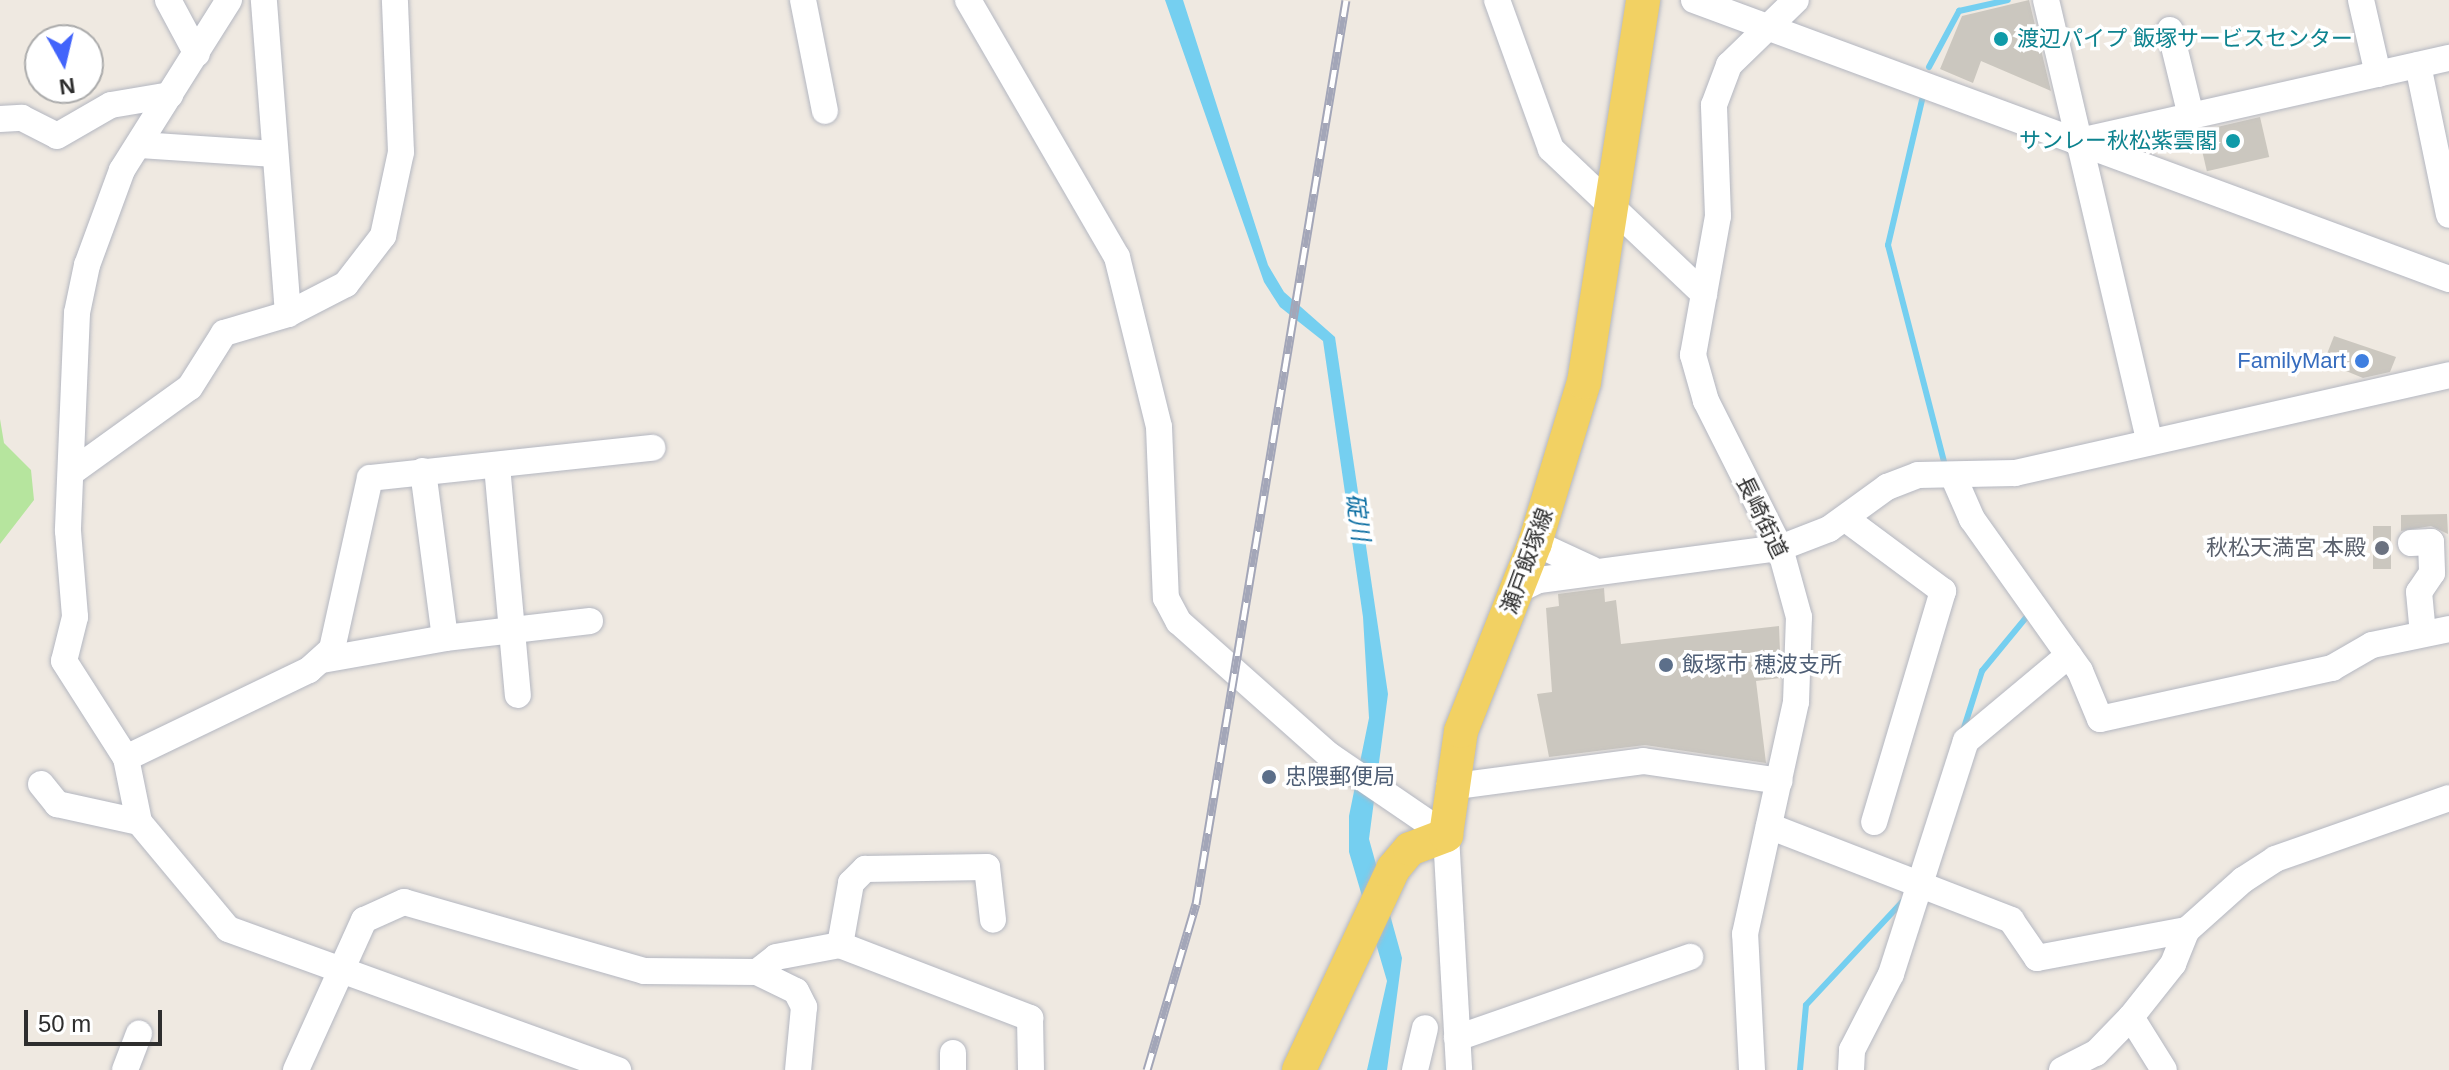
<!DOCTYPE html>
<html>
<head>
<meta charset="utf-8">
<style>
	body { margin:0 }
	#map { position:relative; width:2449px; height:1070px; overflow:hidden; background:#efe9e1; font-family:Helvetica,"Noto Sans JP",sans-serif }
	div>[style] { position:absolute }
	.green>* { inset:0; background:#b6e59e }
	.water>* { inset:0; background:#75cff0 }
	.stream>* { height:6px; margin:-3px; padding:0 3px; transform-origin:3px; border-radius:3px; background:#75cff0 }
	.building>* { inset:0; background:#cbc7bf; transform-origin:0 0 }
	.roads { filter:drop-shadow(0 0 2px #b4b7c1) drop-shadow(0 0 2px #b4b7c1) }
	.minor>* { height:26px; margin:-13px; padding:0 13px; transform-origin:13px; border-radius:13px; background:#fff }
	.major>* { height:34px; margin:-17px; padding:0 17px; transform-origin:17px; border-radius:17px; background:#f2d163 }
	.rail>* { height:9px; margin-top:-4.5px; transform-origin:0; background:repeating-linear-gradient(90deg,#fff 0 18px,#a3a6b8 0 36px); box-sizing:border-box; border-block:2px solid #a3a6b8 }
	.dots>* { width:22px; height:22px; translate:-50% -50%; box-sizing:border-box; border:4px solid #fff; border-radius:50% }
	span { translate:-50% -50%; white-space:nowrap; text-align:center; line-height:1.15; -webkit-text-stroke:7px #fff; paint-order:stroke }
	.culture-label { font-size:22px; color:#0d838f }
	.left { translate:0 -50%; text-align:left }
	.right { translate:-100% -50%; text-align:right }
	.shop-label { font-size:22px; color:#366cbe }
	.street-label { font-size:22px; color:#2e2e2e }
	.worship-label { font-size:22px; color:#5b616d }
	.service-label { font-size:22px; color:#4e5e75 }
	.water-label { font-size:24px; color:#0d6fa3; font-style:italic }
	.north { position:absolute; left:24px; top:24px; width:80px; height:80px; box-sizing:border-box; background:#fff; border:2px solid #ababab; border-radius:50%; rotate:172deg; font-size:22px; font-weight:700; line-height:32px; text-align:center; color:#2e2e2e }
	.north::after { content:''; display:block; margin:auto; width:28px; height:36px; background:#4264fb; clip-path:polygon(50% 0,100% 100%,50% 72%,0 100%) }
	.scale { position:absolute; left:24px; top:1010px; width:138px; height:36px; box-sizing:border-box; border:4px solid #2e2e2e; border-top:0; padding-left:10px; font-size:24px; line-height:28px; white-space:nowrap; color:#2e2e2e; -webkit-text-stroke:6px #fff; paint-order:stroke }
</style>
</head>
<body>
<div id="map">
	<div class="green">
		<div style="clip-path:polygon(0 419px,4px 443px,31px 470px,34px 500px,0 544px)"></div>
	</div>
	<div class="water">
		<div style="clip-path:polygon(1165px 0,1183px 0,1268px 265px,1284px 292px,1335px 337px,1388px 694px,1369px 839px,1402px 958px,1387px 1070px,1367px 1070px,1387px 981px,1349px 852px,1349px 816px,1369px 718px,1363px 617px,1323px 341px,1280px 307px,1264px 282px)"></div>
	</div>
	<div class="stream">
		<div style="left:1929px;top:67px;width:64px;rotate:-61.8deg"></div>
		<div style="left:1959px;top:11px;width:50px;rotate:-12.7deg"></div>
		<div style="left:1922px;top:100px;width:149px;rotate:103.2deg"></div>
		<div style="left:1888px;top:245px;width:231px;rotate:75.5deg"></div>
		<div style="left:1963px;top:731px;width:63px;rotate:-72.4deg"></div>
		<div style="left:1982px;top:671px;width:74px;rotate:-50.5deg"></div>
		<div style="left:1800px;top:1070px;width:65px;rotate:-84.7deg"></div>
		<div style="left:1806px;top:1005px;width:145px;rotate:-47deg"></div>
	</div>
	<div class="building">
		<div style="clip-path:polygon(2029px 0,2051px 91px,1981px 61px,1973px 83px,1940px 69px,1962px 16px)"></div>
		<div style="left:2260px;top:117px;width:41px;height:64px;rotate:77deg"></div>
		<div style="clip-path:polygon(2334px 336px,2396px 357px,2390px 372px,2363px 378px,2334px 366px,2325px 359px)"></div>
		<div style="clip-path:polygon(2447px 514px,2448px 534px,2431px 526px,2401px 531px,2401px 515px)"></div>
		<div style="left:2373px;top:526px;width:18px;height:43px"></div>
		<div style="clip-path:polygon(1604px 588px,1605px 602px,1616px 600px,1621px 644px,1779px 626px,1781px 678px,1756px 681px,1766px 763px,1645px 745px,1549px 757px,1537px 694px,1552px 692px,1546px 608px,1559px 606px,1558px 594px)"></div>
	</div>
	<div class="roads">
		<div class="minor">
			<div style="left:168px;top:0;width:61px;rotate:61.8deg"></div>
			<div style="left:229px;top:0;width:201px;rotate:122.2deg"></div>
			<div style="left:122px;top:170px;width:101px;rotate:110.2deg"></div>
			<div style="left:87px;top:265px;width:49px;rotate:101.8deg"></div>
			<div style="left:77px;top:313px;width:218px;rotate:92.4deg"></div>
			<div style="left:68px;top:531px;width:86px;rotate:85.3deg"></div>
			<div style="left:75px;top:617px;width:45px;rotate:104deg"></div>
			<div style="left:64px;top:661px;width:115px;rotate:57.4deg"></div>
			<div style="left:126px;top:758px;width:65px;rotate:78.5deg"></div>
			<div style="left:139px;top:822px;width:139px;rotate:50.2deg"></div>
			<div style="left:228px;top:929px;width:415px;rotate:19.9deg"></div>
			<div style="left:803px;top:0;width:113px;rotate:78.8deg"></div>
			<div style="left:968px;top:0;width:297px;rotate:59.9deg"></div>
			<div style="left:1117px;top:257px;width:175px;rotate:76.1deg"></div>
			<div style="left:1159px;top:427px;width:171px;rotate:87.7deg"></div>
			<div style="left:1166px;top:598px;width:27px;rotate:62deg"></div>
			<div style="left:1179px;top:622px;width:200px;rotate:41.6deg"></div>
			<div style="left:1329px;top:755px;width:142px;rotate:34.4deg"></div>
			<div style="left:1446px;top:835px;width:235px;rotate:86.8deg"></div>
			<div style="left:1497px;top:0;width:158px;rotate:70.1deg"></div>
			<div style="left:1551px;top:149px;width:211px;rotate:43.5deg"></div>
			<div style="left:1694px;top:0;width:805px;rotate:20.28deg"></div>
			<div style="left:2046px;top:0;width:454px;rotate:76.8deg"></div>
			<div style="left:2361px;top:0;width:76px;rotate:77.1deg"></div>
			<div style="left:2170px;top:30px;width:89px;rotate:76.3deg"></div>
			<div style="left:2418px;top:65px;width:153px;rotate:78.3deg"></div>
			<div style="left:0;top:119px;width:22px;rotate:-3deg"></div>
			<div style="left:22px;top:118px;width:39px;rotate:27deg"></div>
			<div style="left:57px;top:136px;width:62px;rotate:-29.9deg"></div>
			<div style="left:111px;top:105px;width:60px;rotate:-9.6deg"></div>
			<div style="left:2080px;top:141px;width:378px;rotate:-12.7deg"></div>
			<div style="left:140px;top:145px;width:135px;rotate:3.8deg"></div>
			<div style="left:288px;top:314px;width:65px;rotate:-27.3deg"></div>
			<div style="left:346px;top:284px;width:61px;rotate:-52.4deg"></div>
			<div style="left:383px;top:236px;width:86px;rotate:-77.9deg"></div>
			<div style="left:401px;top:152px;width:152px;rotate:-92.3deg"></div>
			<div style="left:497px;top:466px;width:230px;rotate:84.8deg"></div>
			<div style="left:423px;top:471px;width:168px;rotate:82.5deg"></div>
			<div style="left:445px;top:638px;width:146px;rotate:-6.7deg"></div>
			<div style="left:72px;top:472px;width:145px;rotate:-35.8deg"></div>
			<div style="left:190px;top:387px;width:64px;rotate:-57.8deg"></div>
			<div style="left:224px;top:333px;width:67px;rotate:-16.5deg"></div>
			<div style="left:288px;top:314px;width:315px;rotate:-94.4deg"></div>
			<div style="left:1954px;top:478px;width:45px;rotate:66.3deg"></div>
			<div style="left:1972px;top:519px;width:186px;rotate:54.6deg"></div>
			<div style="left:2080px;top:671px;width:52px;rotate:67.4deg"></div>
			<div style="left:2100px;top:719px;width:238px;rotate:-12.4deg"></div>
			<div style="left:2332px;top:668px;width:46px;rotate:-29.9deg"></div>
			<div style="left:2372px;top:645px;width:79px;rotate:-11.7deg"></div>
			<div style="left:1846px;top:519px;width:121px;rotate:36.6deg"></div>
			<div style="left:1943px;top:591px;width:241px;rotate:106.6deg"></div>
			<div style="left:1535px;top:543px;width:62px;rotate:24.9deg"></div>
			<div style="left:2411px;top:543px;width:20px;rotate:-3deg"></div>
			<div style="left:2431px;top:542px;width:31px;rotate:88deg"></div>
			<div style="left:2432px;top:573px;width:23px;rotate:124deg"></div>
			<div style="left:2419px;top:592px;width:42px;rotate:84.6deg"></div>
			<div style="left:1516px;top:591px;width:25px;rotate:-26deg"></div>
			<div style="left:1539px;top:580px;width:243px;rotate:-7.6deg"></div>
			<div style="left:1780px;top:548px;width:53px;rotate:-21.2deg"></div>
			<div style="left:1829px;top:529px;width:72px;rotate:-35.9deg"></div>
			<div style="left:1887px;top:487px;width:33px;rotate:-21deg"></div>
			<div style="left:1918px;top:475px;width:97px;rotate:-1.2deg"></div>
			<div style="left:2015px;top:473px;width:445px;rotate:-12.7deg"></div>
			<div style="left:322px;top:660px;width:125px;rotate:-10.1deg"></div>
			<div style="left:126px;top:758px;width:203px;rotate:-25.7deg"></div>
			<div style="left:309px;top:670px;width:31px;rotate:-42deg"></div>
			<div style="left:332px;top:649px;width:175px;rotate:-77.5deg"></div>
			<div style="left:370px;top:478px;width:284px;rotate:-6.1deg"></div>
			<div style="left:41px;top:784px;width:26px;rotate:51deg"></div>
			<div style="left:57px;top:804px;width:84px;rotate:12.4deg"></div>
			<div style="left:1449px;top:787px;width:196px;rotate:-7.6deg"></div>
			<div style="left:1643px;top:761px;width:138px;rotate:8.3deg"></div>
			<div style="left:1769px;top:826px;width:260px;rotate:21.2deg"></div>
			<div style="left:2011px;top:920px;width:46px;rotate:55.6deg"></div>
			<div style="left:2037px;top:958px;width:153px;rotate:-10.6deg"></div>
			<div style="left:840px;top:945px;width:204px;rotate:21deg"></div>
			<div style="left:1030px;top:1018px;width:52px;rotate:88.9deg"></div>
			<div style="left:757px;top:972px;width:24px;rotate:-38deg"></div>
			<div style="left:776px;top:957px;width:65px;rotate:-10.6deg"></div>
			<div style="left:840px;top:945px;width:63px;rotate:-79.9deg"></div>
			<div style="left:851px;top:883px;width:20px;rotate:-45deg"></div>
			<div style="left:865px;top:869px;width:122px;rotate:-0.9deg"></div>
			<div style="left:987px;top:867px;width:53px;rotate:83.5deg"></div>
			<div style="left:2131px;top:1017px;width:62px;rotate:58.1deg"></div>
			<div style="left:1457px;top:1038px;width:247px;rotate:-19.2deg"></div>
			<div style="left:953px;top:1053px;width:17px;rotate:90deg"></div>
			<div style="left:125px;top:1070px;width:39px;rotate:-69deg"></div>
			<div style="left:296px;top:1070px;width:165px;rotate:-65.6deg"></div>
			<div style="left:364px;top:920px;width:44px;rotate:-24.2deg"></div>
			<div style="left:404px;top:902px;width:250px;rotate:16deg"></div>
			<div style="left:644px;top:971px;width:113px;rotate:0.5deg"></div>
			<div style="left:757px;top:972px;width:43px;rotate:26deg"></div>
			<div style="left:796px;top:991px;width:18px;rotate:63deg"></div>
			<div style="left:804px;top:1007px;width:63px;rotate:95.4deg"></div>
			<div style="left:1415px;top:1070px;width:43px;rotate:-76.6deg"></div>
			<div style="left:1752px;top:1070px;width:136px;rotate:-92.9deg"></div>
			<div style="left:1745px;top:934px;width:238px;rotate:-77.6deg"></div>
			<div style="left:1796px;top:702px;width:85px;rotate:-88deg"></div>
			<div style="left:1799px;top:617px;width:72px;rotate:-105.4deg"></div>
			<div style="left:1780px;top:548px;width:165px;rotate:-116.7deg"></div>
			<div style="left:1706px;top:401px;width:48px;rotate:-105.8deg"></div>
			<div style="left:1693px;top:355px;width:141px;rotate:-79.8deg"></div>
			<div style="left:1718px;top:216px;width:111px;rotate:-92.1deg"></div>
			<div style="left:1714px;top:105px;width:43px;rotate:-69.4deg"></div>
			<div style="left:1729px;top:65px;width:93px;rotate:-44.1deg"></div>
			<div style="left:1851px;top:1070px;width:20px;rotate:-87deg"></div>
			<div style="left:1852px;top:1050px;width:85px;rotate:-62.8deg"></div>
			<div style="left:1891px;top:974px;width:245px;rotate:-72.2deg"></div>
			<div style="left:1966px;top:741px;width:134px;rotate:-39.9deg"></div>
			<div style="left:2062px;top:1070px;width:38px;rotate:-27deg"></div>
			<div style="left:2096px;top:1053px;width:50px;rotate:-45.8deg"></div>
			<div style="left:2131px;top:1017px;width:68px;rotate:-51.6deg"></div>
			<div style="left:2173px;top:964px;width:37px;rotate:-68deg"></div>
			<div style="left:2187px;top:930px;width:75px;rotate:-41.8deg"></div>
			<div style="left:2243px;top:880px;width:38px;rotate:-33deg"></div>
			<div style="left:2275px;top:859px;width:184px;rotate:-19.3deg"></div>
		</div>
		<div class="major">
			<div style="left:1299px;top:1070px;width:222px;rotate:-64.9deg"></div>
			<div style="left:1393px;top:869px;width:26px;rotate:-50deg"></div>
			<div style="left:1410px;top:849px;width:39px;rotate:-21deg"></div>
			<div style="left:1446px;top:835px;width:105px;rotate:-81.8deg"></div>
			<div style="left:1461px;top:731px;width:202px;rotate:-68.5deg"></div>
			<div style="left:1535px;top:543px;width:168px;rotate:-73.1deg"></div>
			<div style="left:1584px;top:382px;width:387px;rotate:-81.2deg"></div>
		</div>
	</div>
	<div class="rail">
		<div style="left:1147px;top:1070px;width:173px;rotate:-73.6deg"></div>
		<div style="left:1196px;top:904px;width:916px;rotate:-80.58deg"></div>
	</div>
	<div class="dots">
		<div style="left:2001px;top:39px;background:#0f9aa8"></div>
		<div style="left:2233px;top:141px;background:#0f9aa8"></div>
		<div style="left:2362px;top:361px;background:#3f7fe0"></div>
		<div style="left:2382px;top:548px;background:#6b7280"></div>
		<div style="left:1666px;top:665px;background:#5c6f8a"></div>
		<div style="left:1269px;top:777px;background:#5c6f8a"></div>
	</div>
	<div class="culture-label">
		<span class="left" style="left:2017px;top:39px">渡辺パイプ 飯塚サービスセンター</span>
		<span class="right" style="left:2217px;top:141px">サンレー秋松紫雲閣</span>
	</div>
	<div class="shop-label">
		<span class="right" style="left:2346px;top:361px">FamilyMart</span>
	</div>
	<div class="street-label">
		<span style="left:1762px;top:517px;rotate:64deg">長崎街道</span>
		<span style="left:1527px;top:561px;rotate:-70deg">瀬戸飯塚線</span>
	</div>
	<div class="worship-label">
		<span class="right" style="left:2366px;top:548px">秋松天満宮 本殿</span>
	</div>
	<div class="service-label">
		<span class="left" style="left:1682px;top:665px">飯塚市 穂波支所</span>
		<span class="left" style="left:1285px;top:777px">忠隈郵便局</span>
	</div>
	<div class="water-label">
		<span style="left:1358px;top:517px;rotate:82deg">碇川</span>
	</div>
	<div class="north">N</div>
	<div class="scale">50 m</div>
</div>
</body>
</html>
